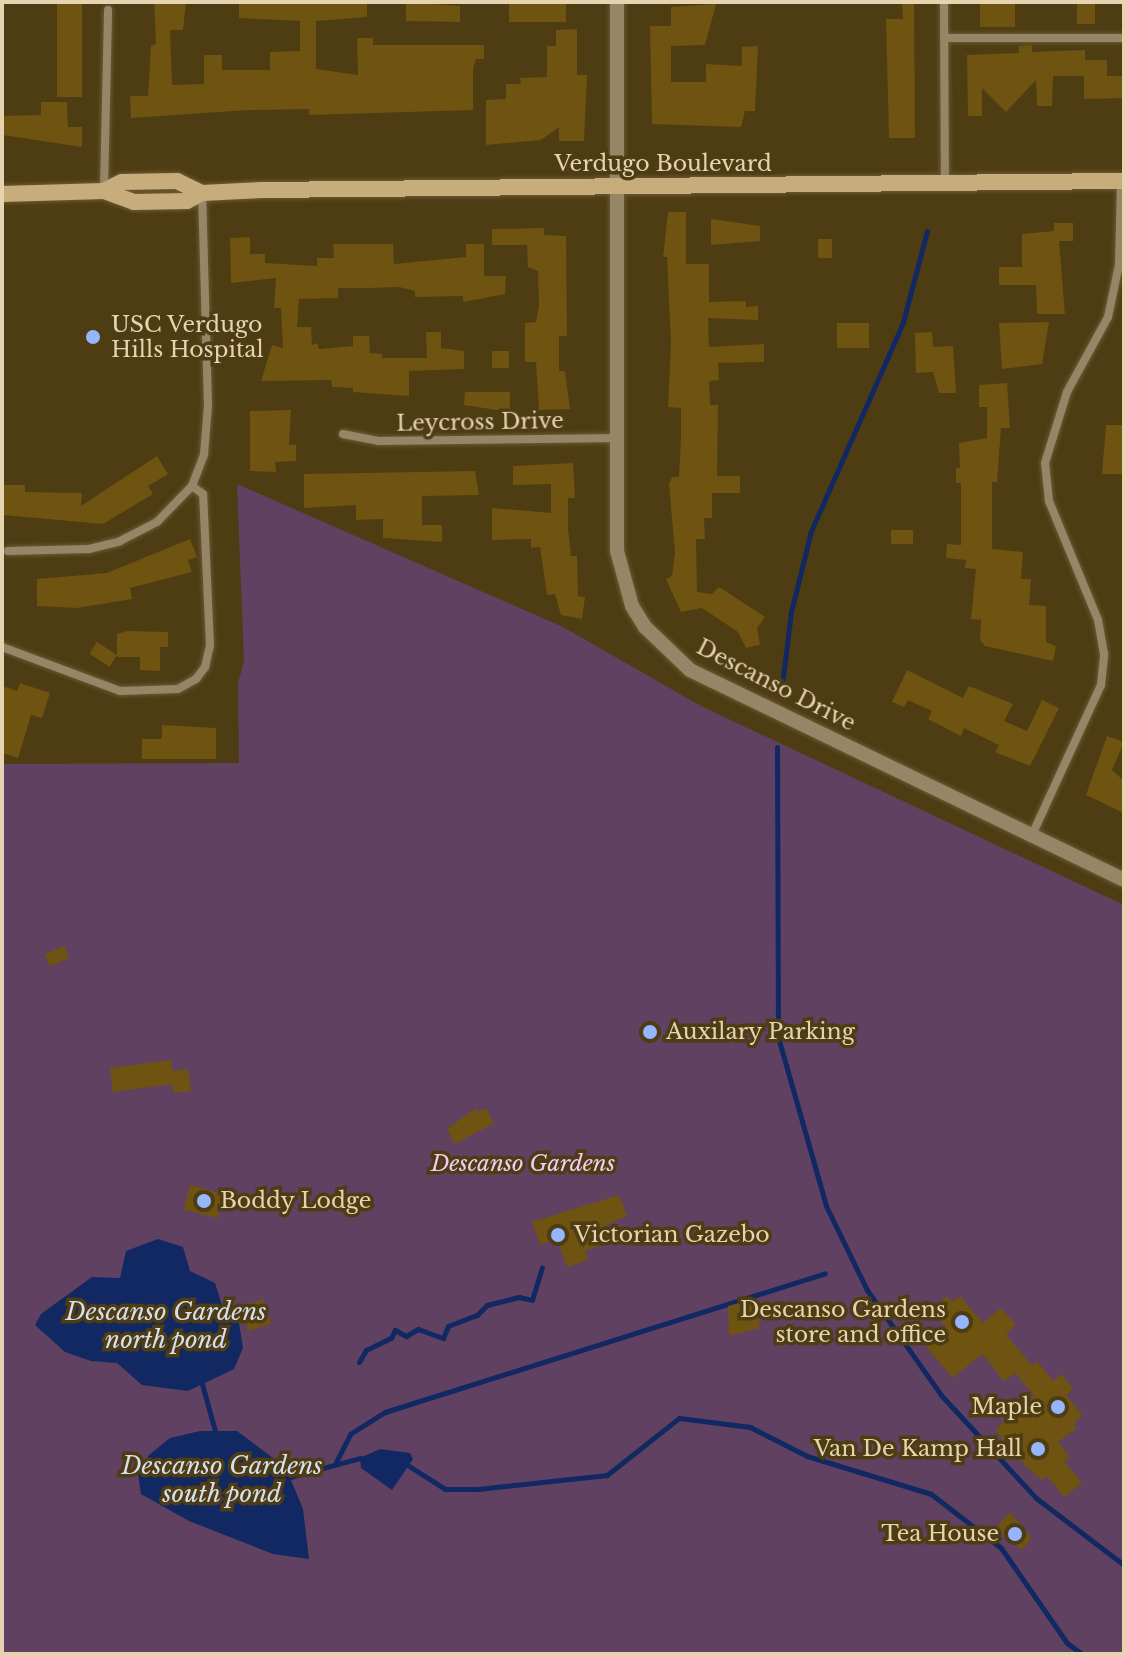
<!DOCTYPE html>
<html>
<head>
<meta charset="utf-8">
<style>
	body { margin:0 }
	#map { position:relative; width:1126px; height:1656px; overflow:hidden; background:#4e3c13; font-family:"Libre Baskerville",serif }
	div>[style] { position:absolute }
	.green>* { inset:0; background:#604162 }
	.water>* { inset:0; background:#112863 }
	.stream>* { height:5px; margin:-2.5px; padding:0 2.5px; transform-origin:2.5px; border-radius:2.5px; background:#112863 }
	.building>* { inset:0; background:#6e5311; transform-origin:0 0 }
	.roads { filter:drop-shadow(0 0 2px #6c5a32) drop-shadow(0 0 2px #6c5a32) }
	.minor>* { height:8px; margin:-4px; padding:0 4px; transform-origin:4px; border-radius:4px; background:#968667 }
	.tertiary>* { height:14px; margin:-7px; padding:0 7px; transform-origin:7px; border-radius:7px; background:#968667 }
	.secondary>* { height:16px; margin:-8px; padding:0 8px; transform-origin:8px; border-radius:8px; background:#c6ad7b }
	.dots>* { width:22px; height:22px; translate:-50% -50%; box-sizing:border-box; border:4px solid #4e3c13; border-radius:50% }
	span { translate:-50% -50%; white-space:nowrap; text-align:center; line-height:1.15; -webkit-text-stroke:7px #4e3c13; paint-order:stroke }
	.street-label { font-size:22px; color:#e6d3af }
	.poi-label { font-size:22px; color:#e6d3af }
	.left { translate:0 -50%; text-align:left }
	.right { translate:-100% -50%; text-align:right }
	.park-label { font-size:22px; color:#f7c8fa; font-style:italic }
	.water-label { font-size:24px; color:#d6dff2; font-style:italic }
	.frame { position:absolute; inset:0; border:4px solid #e6d3af; pointer-events:none }
</style>
</head>
<body>
<div id="map">
	<div class="green">
		<div style="clip-path:polygon(237px 484px,563px 627px,701px 706px,1124px 905px,1124px 1654px,2px 1654px,2px 764px,239px 763px,238px 683px,244px 661px)"></div>
	</div>
	<div class="water">
		<div style="clip-path:polygon(158px 1239px,183px 1247px,190px 1271px,215px 1283px,225px 1315px,239px 1323px,243px 1348px,234px 1369px,188px 1391px,142px 1385px,117px 1363px,91px 1361px,65px 1352px,35px 1325px,41px 1314px,92px 1277px,120px 1278px,126px 1251px)"></div>
		<div style="clip-path:polygon(200px 1431px,237px 1431px,286px 1468px,303px 1509px,309px 1559px,273px 1554px,189px 1521px,141px 1494px,138px 1474px,149px 1455px,170px 1438px)"></div>
		<div style="clip-path:polygon(380px 1449px,410px 1453px,413px 1459px,392px 1490px,361px 1468px,360px 1458px)"></div>
	</div>
	<div class="stream">
		<div style="left:782px;top:685px;width:74px;rotate:-83deg"></div>
		<div style="left:791px;top:612px;width:83px;rotate:-76.1deg"></div>
		<div style="left:811px;top:531px;width:228px;rotate:-66.2deg"></div>
		<div style="left:903px;top:322px;width:94px;rotate:-75.2deg"></div>
		<div style="left:777px;top:747px;width:290px;rotate:89.8deg"></div>
		<div style="left:778px;top:1037px;width:176px;rotate:74.1deg"></div>
		<div style="left:826px;top:1206px;width:93px;rotate:64deg"></div>
		<div style="left:867px;top:1290px;width:128px;rotate:54.8deg"></div>
		<div style="left:941px;top:1395px;width:140px;rotate:47.3deg"></div>
		<div style="left:1036px;top:1498px;width:111px;rotate:37.3deg"></div>
		<div style="left:359px;top:1362px;width:14px;rotate:-60deg"></div>
		<div style="left:366px;top:1350px;width:28px;rotate:-26deg"></div>
		<div style="left:391px;top:1338px;width:9px;rotate:-63deg"></div>
		<div style="left:395px;top:1330px;width:13px;rotate:29deg"></div>
		<div style="left:406px;top:1336px;width:14px;rotate:-30deg"></div>
		<div style="left:418px;top:1329px;width:27px;rotate:20deg"></div>
		<div style="left:443px;top:1338px;width:13px;rotate:-67deg"></div>
		<div style="left:448px;top:1326px;width:31px;rotate:-21deg"></div>
		<div style="left:477px;top:1315px;width:14px;rotate:-45deg"></div>
		<div style="left:487px;top:1305px;width:33px;rotate:-14deg"></div>
		<div style="left:519px;top:1297px;width:13px;rotate:13deg"></div>
		<div style="left:532px;top:1300px;width:34px;rotate:-73deg"></div>
		<div style="left:202px;top:1384px;width:49px;rotate:74.5deg"></div>
		<div style="left:336px;top:1462px;width:31px;rotate:-63deg"></div>
		<div style="left:350px;top:1434px;width:41px;rotate:-32.2deg"></div>
		<div style="left:385px;top:1412px;width:461px;rotate:-17.5deg"></div>
		<div style="left:409px;top:1466px;width:43px;rotate:32.6deg"></div>
		<div style="left:445px;top:1489px;width:33px"></div>
		<div style="left:478px;top:1489px;width:130px;rotate:-6.2deg"></div>
		<div style="left:607px;top:1475px;width:92px;rotate:-38.4deg"></div>
		<div style="left:679px;top:1418px;width:72px;rotate:7.2deg"></div>
		<div style="left:750px;top:1427px;width:64px;rotate:27deg"></div>
		<div style="left:807px;top:1456px;width:130px;rotate:17deg"></div>
		<div style="left:931px;top:1494px;width:88px;rotate:37.6deg"></div>
		<div style="left:1001px;top:1548px;width:116px;rotate:55.2deg"></div>
		<div style="left:1067px;top:1643px;width:19px;rotate:36deg"></div>
		<div style="left:290px;top:1477px;width:73px;rotate:-15.2deg"></div>
	</div>
	<div class="building">
		<div style="left:57px;top:2px;width:25px;height:95px"></div>
		<div style="clip-path:polygon(154px 2px,186px 2px,183px 30px,170px 30px,172px 85px,204px 84px,204px 55px,222px 55px,222px 70px,270px 70px,270px 52px,300px 51px,300px 21px,239px 18px,239px 2px,367px 2px,367px 17px,316px 21px,316px 69px,358px 75px,357px 38px,373px 38px,373px 45px,484px 45px,484px 59px,476px 59px,473px 68px,473px 110px,309px 115px,309px 109px,249px 110px,131px 118px,130px 96px,148px 96px,151px 46px,156px 44px)"></div>
		<div style="clip-path:polygon(406px 2px,460px 6px,460px 22px,406px 21px)"></div>
		<div style="left:509px;top:2px;width:57px;height:20px"></div>
		<div style="clip-path:polygon(902px 2px,914px 2px,915px 138px,889px 138px,886px 19px,903px 19px)"></div>
		<div style="left:980px;top:2px;width:35px;height:25px"></div>
		<div style="left:1077px;top:2px;width:18px;height:22px"></div>
		<div style="clip-path:polygon(716px 4px,705px 45px,671px 46px,671px 82px,706px 82px,706px 64px,742px 66px,742px 47px,758px 46px,755px 111px,745px 111px,741px 127px,652px 124px,650px 26px,671px 26px,671px 7px)"></div>
		<div style="clip-path:polygon(577px 29px,577px 75px,587px 75px,584px 141px,559px 141px,559px 127px,541px 140px,486px 145px,486px 100px,506px 99px,506px 84px,521px 84px,520px 78px,547px 77px,547px 46px,556px 46px,556px 30px)"></div>
		<div style="clip-path:polygon(1032px 45px,1032px 52px,1085px 50px,1085px 60px,1107px 60px,1107px 76px,1124px 76px,1124px 98px,1084px 99px,1084px 76px,1053px 76px,1052px 106px,1037px 106px,1036px 80px,1006px 112px,982px 88px,982px 116px,968px 116px,967px 55px,1019px 53px,1019px 46px)"></div>
		<div style="clip-path:polygon(41px 102px,67px 102px,68px 127px,82px 127px,82px 147px,2px 135px,2px 116px,41px 115px)"></div>
		<div style="clip-path:polygon(668px 212px,686px 212px,686px 264px,709px 264px,709px 302px,746px 301px,746px 307px,758px 306px,758px 320px,708px 318px,709px 347px,764px 344px,764px 362px,718px 363px,719px 380px,709px 381px,710px 405px,718px 405px,717px 476px,740px 476px,740px 493px,712px 493px,712px 518px,704px 518px,705px 539px,696px 539px,697px 592px,712px 594px,719px 587px,765px 617px,757px 628px,760px 645px,754px 646px,746px 648px,738px 632px,702px 608px,681px 612px,666px 579px,672px 576px,675px 552px,669px 484px,672px 477px,679px 477px,681px 437px,681px 408px,668px 407px,671px 343px,667px 257px,663px 257px)"></div>
		<div style="clip-path:polygon(711px 219px,760px 226px,760px 241px,711px 245px)"></div>
		<div style="clip-path:polygon(1054px 223px,1073px 223px,1073px 241px,1059px 241px,1065px 314px,1037px 314px,1036px 285px,999px 285px,999px 267px,1022px 267px,1022px 234px,1054px 231px)"></div>
		<div style="clip-path:polygon(544px 228px,544px 235px,566px 236px,567px 336px,559px 336px,559px 371px,565px 371px,570px 409px,539px 410px,536px 362px,525px 362px,525px 323px,536px 322px,539px 306px,538px 271px,528px 267px,527px 245px,492px 245px,492px 229px)"></div>
		<div style="clip-path:polygon(250px 237px,250px 254px,265px 254px,265px 263px,317px 266px,317px 258px,334px 258px,333px 244px,393px 244px,394px 264px,466px 257px,466px 244px,484px 244px,484px 276px,506px 276px,505px 294px,463px 302px,463px 296px,415px 297px,415px 291px,399px 287px,368px 288px,338px 288px,338px 298px,299px 299px,297px 327px,311px 327px,312px 345px,317px 343px,319px 349px,353px 346px,353px 336px,369px 336px,370px 353px,382px 354px,382px 358px,427px 358px,426px 332px,441px 332px,441px 348px,464px 351px,464px 369px,409px 371px,409px 396px,353px 392px,353px 388px,332px 387px,331px 380px,261px 381px,272px 345px,283px 348px,281px 308px,274px 308px,276px 278px,231px 283px,230px 238px)"></div>
		<div style="left:818px;top:239px;width:14px;height:19px"></div>
		<div style="clip-path:polygon(1049px 322px,1042px 364px,1002px 369px,999px 323px)"></div>
		<div style="left:837px;top:323px;width:32px;height:25px"></div>
		<div style="clip-path:polygon(932px 332px,933px 347px,953px 346px,956px 393px,939px 393px,933px 372px,916px 373px,915px 333px)"></div>
		<div style="left:509px;top:351px;width:17px;height:17px;rotate:90deg"></div>
		<div style="clip-path:polygon(1007px 383px,1010px 428px,1001px 428px,997px 482px,992px 482px,992px 549px,1023px 552px,1021px 579px,1031px 579px,1029px 605px,1046px 606px,1046px 642px,1056px 646px,1053px 661px,985px 646px,980px 640px,981px 620px,971px 619px,976px 569px,965px 568px,966px 560px,946px 558px,947px 544px,961px 545px,961px 483px,956px 483px,956px 468px,960px 468px,959px 443px,987px 438px,987px 407px,979px 407px,979px 385px)"></div>
		<div style="clip-path:polygon(465px 392px,510px 392px,510px 412px,464px 405px)"></div>
		<div style="clip-path:polygon(291px 410px,289px 445px,296px 445px,296px 461px,275px 462px,276px 472px,250px 471px,250px 411px)"></div>
		<div style="clip-path:polygon(1106px 425px,1124px 425px,1124px 474px,1102px 474px)"></div>
		<div style="clip-path:polygon(157px 456px,168px 474px,148px 486px,153px 494px,103px 524px,3px 515px,2px 485px,25px 485px,25px 492px,82px 493px,81px 506px)"></div>
		<div style="clip-path:polygon(573px 463px,575px 498px,568px 498px,568px 528px,571px 556px,577px 556px,578px 596px,585px 597px,582px 619px,561px 615px,555px 594px,547px 595px,540px 547px,531px 548px,531px 539px,492px 540px,492px 508px,551px 513px,551px 484px,513px 485px,513px 466px)"></div>
		<div style="clip-path:polygon(475px 471px,479px 495px,422px 496px,422px 525px,442px 525px,442px 542px,383px 538px,383px 519px,356px 520px,356px 505px,304px 508px,304px 474px)"></div>
		<div style="left:891px;top:530px;width:22px;height:14px"></div>
		<div style="clip-path:polygon(190px 539px,197px 557px,188px 560px,192px 572px,130px 588px,132px 599px,77px 608px,37px 606px,37px 579px,107px 573px)"></div>
		<div style="clip-path:polygon(127px 631px,168px 632px,168px 647px,160px 647px,160px 671px,140px 670px,140px 657px,117px 657px,117px 634px)"></div>
		<div style="left:97px;top:642px;width:24px;height:14px;rotate:33deg"></div>
		<div style="clip-path:polygon(907px 670px,963px 698px,969px 686px,1013px 704px,1004px 721px,1027px 731px,1042px 700px,1059px 708px,1030px 766px,995px 752px,999px 745px,964px 728px,961px 736px,928px 719px,932px 711px,908px 700px,904px 707px,892px 702px)"></div>
		<div style="clip-path:polygon(20px 683px,50px 693px,42px 718px,31px 715px,18px 758px,2px 753px,2px 686px,17px 691px)"></div>
		<div style="clip-path:polygon(162px 725px,216px 728px,216px 759px,142px 759px,142px 739px,162px 739px)"></div>
		<div style="clip-path:polygon(1107px 736px,1124px 742px,1112px 770px,1124px 781px,1124px 813px,1086px 795px)"></div>
		<div style="left:64px;top:946px;width:13px;height:21px;rotate:67deg"></div>
		<div style="clip-path:polygon(171px 1060px,173px 1071px,188px 1069px,191px 1091px,174px 1093px,172px 1084px,113px 1092px,110px 1068px)"></div>
		<div style="clip-path:polygon(476px 1108px,478px 1112px,486px 1108px,494px 1123px,455px 1144px,447px 1129px)"></div>
		<div style="left:190px;top:1185px;width:35px;height:25px;rotate:15deg"></div>
		<div style="clip-path:polygon(619px 1195px,627px 1216px,606px 1225px,612px 1242px,585px 1251px,588px 1260px,567px 1267px,557px 1239px,540px 1245px,532px 1222px)"></div>
		<div style="clip-path:polygon(947px 1296px,952px 1302px,960px 1296px,983px 1323px,1001px 1308px,1016px 1325px,1006px 1334px,1032px 1366px,1037px 1361px,1053px 1381px,1062px 1374px,1073px 1389px,1066px 1395px,1082px 1414px,1074px 1424px,1077px 1428px,1058px 1442px,1070px 1457px,1064px 1461px,1082px 1483px,1064px 1497px,1047px 1476px,1042px 1480px,1026px 1467px,995px 1430px,1034px 1395px,1015px 1373px,1004px 1381px,982px 1354px,953px 1378px,926px 1347px,947px 1329px,931px 1310px)"></div>
		<div style="clip-path:polygon(756px 1298px,760px 1328px,729px 1336px,728px 1306px)"></div>
		<div style="left:263px;top:1299px;width:26px;height:24px;rotate:72deg"></div>
		<div style="clip-path:polygon(1010px 1512px,1032px 1538px,1022px 1550px,996px 1528px)"></div>
	</div>
	<div class="roads">
		<div class="minor">
			<div style="left:944px;top:2px;width:181px;rotate:89.7deg"></div>
			<div style="left:944px;top:38px;width:180px"></div>
			<div style="left:104px;top:190px;width:180px;rotate:-88.7deg"></div>
			<div style="left:343px;top:434px;width:37px;rotate:11deg"></div>
			<div style="left:379px;top:441px;width:239px;rotate:-0.7deg"></div>
			<div style="left:8px;top:551px;width:81px;rotate:-1.4deg"></div>
			<div style="left:89px;top:549px;width:32px;rotate:-14deg"></div>
			<div style="left:120px;top:541px;width:42px;rotate:-27.2deg"></div>
			<div style="left:157px;top:522px;width:50px;rotate:-45.8deg"></div>
			<div style="left:192px;top:486px;width:34px;rotate:-69deg"></div>
			<div style="left:204px;top:454px;width:49px;rotate:-85.3deg"></div>
			<div style="left:208px;top:405px;width:212px;rotate:-91.6deg"></div>
			<div style="left:2px;top:647px;width:126px;rotate:20.4deg"></div>
			<div style="left:120px;top:691px;width:58px;rotate:-2deg"></div>
			<div style="left:178px;top:689px;width:21px;rotate:-29deg"></div>
			<div style="left:196px;top:679px;width:15px;rotate:-53deg"></div>
			<div style="left:205px;top:667px;width:22px;rotate:-77deg"></div>
			<div style="left:210px;top:646px;width:152px;rotate:-92.6deg"></div>
			<div style="left:203px;top:494px;width:14px;rotate:-144deg"></div>
			<div style="left:1032px;top:835px;width:165px;rotate:-65.3deg"></div>
			<div style="left:1101px;top:685px;width:31px;rotate:-84deg"></div>
			<div style="left:1104px;top:654px;width:35px;rotate:-100deg"></div>
			<div style="left:1098px;top:620px;width:129px;rotate:-112.4deg"></div>
			<div style="left:1049px;top:501px;width:38px;rotate:-96deg"></div>
			<div style="left:1045px;top:463px;width:74px;rotate:-72.8deg"></div>
			<div style="left:1067px;top:392px;width:85px;rotate:-61.3deg"></div>
			<div style="left:1108px;top:317px;width:53px;rotate:-78.1deg"></div>
			<div style="left:1119px;top:265px;width:84px;rotate:-88.6deg"></div>
		</div>
		<div class="tertiary">
			<div style="left:617px;top:2px;width:549px;rotate:90deg"></div>
			<div style="left:617px;top:551px;width:57px;rotate:74.7deg"></div>
			<div style="left:632px;top:606px;width:25px;rotate:58deg"></div>
			<div style="left:645px;top:627px;width:62px;rotate:43.7deg"></div>
			<div style="left:690px;top:670px;width:482px;rotate:25.8deg"></div>
		</div>
		<div class="secondary">
			<div style="left:104px;top:191px;width:20px;rotate:-27deg"></div>
			<div style="left:122px;top:182px;width:55px;rotate:-1deg"></div>
			<div style="left:177px;top:181px;width:28px;rotate:26deg"></div>
			<div style="left:2px;top:194px;width:102px;rotate:-1.7deg"></div>
			<div style="left:104px;top:191px;width:32px;rotate:20deg"></div>
			<div style="left:134px;top:202px;width:53px;rotate:-1.1deg"></div>
			<div style="left:187px;top:201px;width:17px;rotate:-28deg"></div>
			<div style="left:202px;top:193px;width:60px;rotate:-2.9deg"></div>
			<div style="left:262px;top:190px;width:862px;rotate:-0.6deg"></div>
		</div>
	</div>
	<div class="dots">
		<div style="left:93px;top:337px;background:#95b6fd"></div>
		<div style="left:650px;top:1032px;background:#95b6fd"></div>
		<div style="left:204px;top:1201px;background:#95b6fd"></div>
		<div style="left:558px;top:1235px;background:#95b6fd"></div>
		<div style="left:962px;top:1322px;background:#95b6fd"></div>
		<div style="left:1058px;top:1407px;background:#95b6fd"></div>
		<div style="left:1038px;top:1449px;background:#95b6fd"></div>
		<div style="left:1015px;top:1534px;background:#95b6fd"></div>
	</div>
	<div class="street-label">
		<span style="left:663px;top:164px">Verdugo Boulevard</span>
		<span style="left:480px;top:422px;rotate:-1deg">Leycross Drive</span>
		<span style="left:776px;top:685px;rotate:27deg">Descanso Drive</span>
	</div>
	<div class="poi-label">
		<span class="left" style="left:111px;top:337px">USC Verdugo<br>Hills Hospital</span>
		<span class="left" style="left:666px;top:1032px">Auxilary Parking</span>
		<span class="left" style="left:220px;top:1201px">Boddy Lodge</span>
		<span class="left" style="left:574px;top:1235px">Victorian Gazebo</span>
		<span class="right" style="left:946px;top:1322px">Descanso Gardens<br>store and office</span>
		<span class="right" style="left:1042px;top:1407px">Maple</span>
		<span class="right" style="left:1022px;top:1449px">Van De Kamp Hall</span>
		<span class="right" style="left:999px;top:1534px">Tea House</span>
	</div>
	<div class="park-label">
		<span style="left:523px;top:1164px">Descanso Gardens</span>
	</div>
	<div class="water-label">
		<span style="left:166px;top:1326px">Descanso Gardens<br>north pond</span>
		<span style="left:222px;top:1480px">Descanso Gardens<br>south pond</span>
	</div>
	<div class="frame"></div>
</div>
</body>
</html>
